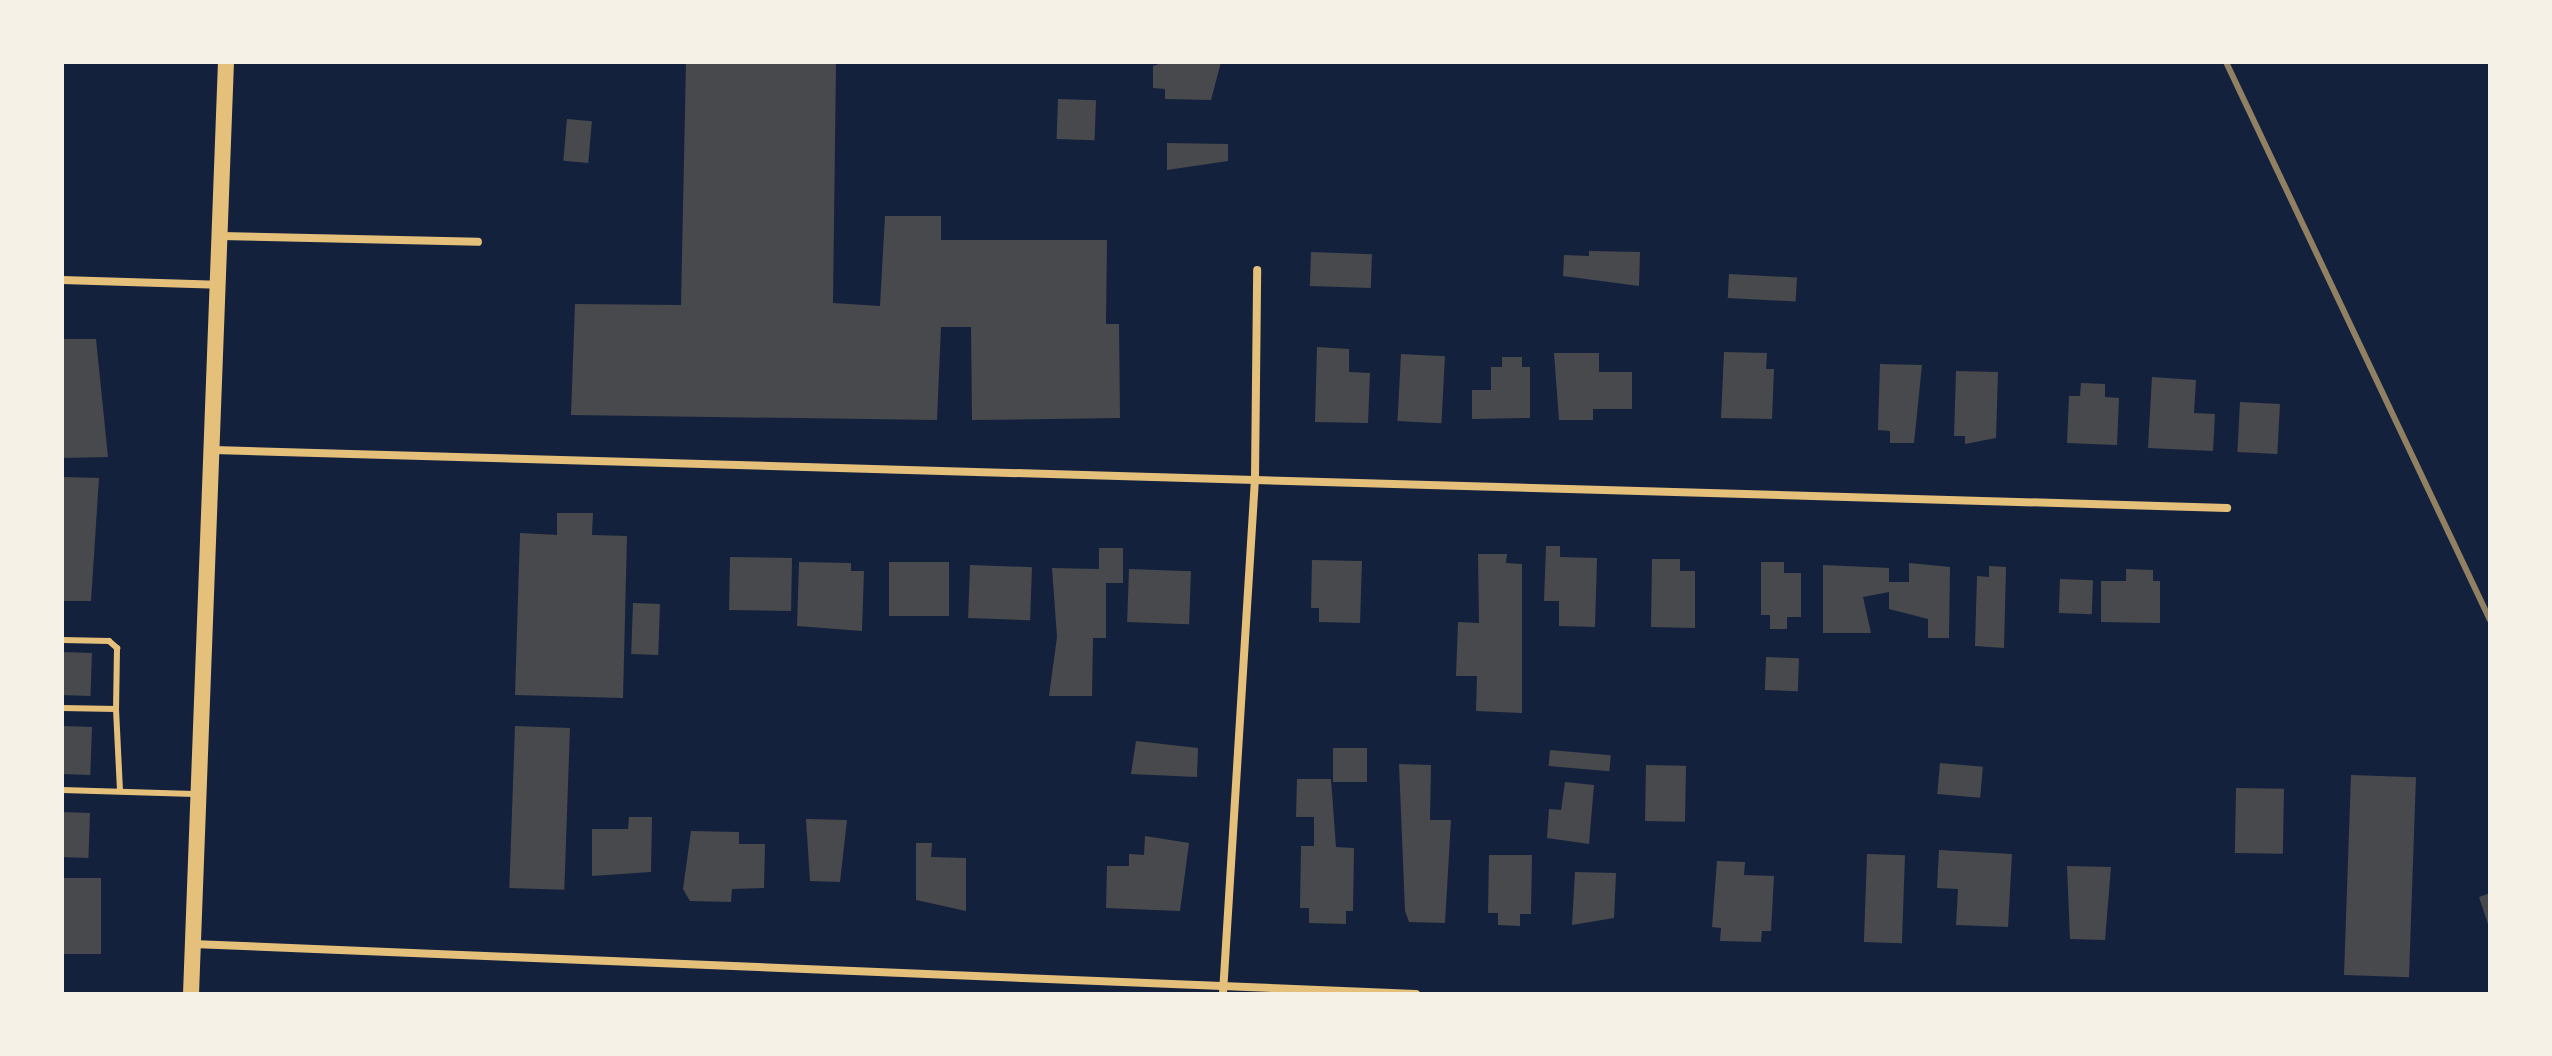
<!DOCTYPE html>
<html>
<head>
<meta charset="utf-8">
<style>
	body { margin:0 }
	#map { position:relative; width:2552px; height:1056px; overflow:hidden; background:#14213d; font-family:Inter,sans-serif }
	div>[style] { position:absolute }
	.building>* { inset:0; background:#48494c; transform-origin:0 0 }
	.service>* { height:6px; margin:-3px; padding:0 3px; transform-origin:3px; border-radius:3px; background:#e5c07b }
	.minor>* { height:8px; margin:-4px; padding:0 4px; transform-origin:4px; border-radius:4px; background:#e5c07b }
	.secondary>* { height:16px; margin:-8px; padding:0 8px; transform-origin:8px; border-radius:8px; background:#e5c07b }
	.rail>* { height:6px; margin:-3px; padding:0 3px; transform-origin:3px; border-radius:3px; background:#918062 }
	span { translate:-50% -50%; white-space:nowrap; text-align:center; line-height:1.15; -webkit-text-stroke:8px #f6f1e7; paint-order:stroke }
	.frame { position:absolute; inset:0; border:64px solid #f6f1e7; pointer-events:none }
</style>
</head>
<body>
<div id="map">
	<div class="building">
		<div style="clip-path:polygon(686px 62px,836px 62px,833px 303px,880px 306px,885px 216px,941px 216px,941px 240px,1107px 240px,1106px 324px,1119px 324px,1120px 418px,972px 420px,971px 327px,941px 327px,937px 420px,571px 415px,575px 304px,681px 305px)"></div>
		<div style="clip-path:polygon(1165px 62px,1221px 62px,1211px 100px,1165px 99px,1165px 89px,1153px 88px,1153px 66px)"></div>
		<div style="left:1058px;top:99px;width:38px;height:40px;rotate:2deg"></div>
		<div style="left:567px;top:119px;width:25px;height:42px;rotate:5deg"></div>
		<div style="clip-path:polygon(1167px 143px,1228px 144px,1228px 161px,1167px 170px)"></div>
		<div style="clip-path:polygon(1589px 251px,1640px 252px,1639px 286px,1563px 276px,1564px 255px,1589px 256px)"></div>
		<div style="left:1311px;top:252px;width:61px;height:34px;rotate:2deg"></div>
		<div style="left:1729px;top:274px;width:68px;height:24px;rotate:3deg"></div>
		<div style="clip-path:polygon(62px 339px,96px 339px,108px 457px,62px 458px)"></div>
		<div style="clip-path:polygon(1317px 347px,1349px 349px,1349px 372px,1370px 373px,1368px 423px,1315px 422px)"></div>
		<div style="clip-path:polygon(1724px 352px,1767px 353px,1766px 369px,1774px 369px,1772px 419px,1721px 418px)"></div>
		<div style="clip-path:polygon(1554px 353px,1599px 353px,1599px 372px,1632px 372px,1632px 409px,1593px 409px,1593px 420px,1559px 420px)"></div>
		<div style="left:1401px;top:354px;width:44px;height:67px;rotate:3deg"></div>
		<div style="clip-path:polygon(1502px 357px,1522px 357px,1522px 367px,1530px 367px,1530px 418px,1472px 419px,1472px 390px,1491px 390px,1491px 367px,1502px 367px)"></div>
		<div style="clip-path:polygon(1880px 364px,1922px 365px,1914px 443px,1890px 443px,1890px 431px,1878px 430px)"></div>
		<div style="clip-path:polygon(1956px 371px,1998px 372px,1996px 438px,1965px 444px,1965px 436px,1954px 436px)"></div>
		<div style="clip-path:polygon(2152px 377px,2196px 380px,2194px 413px,2215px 414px,2213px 451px,2148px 448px)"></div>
		<div style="clip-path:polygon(2081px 383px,2105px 384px,2105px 397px,2119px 398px,2117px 445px,2067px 443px,2069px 396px,2080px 396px)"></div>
		<div style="left:2240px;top:402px;width:40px;height:50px;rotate:3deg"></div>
		<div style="clip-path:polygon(62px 477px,99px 478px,91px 601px,62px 601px)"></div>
		<div style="clip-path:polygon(557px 513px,593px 513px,592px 535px,627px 536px,623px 698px,515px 695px,520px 533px,557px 535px)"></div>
		<div style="clip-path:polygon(1546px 546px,1560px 546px,1560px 557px,1597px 558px,1595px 627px,1559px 626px,1559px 601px,1544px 601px)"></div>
		<div style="clip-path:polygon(1099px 548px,1123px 548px,1123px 583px,1106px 583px,1106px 638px,1093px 638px,1092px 696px,1049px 696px,1057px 637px,1052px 568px,1099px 569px)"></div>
		<div style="clip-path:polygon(1478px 554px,1507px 554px,1506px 563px,1522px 564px,1522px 713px,1476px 711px,1477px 676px,1456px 676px,1458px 622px,1479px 623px)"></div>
		<div style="left:730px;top:557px;width:62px;height:53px;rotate:1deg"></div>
		<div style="clip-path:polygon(1652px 559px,1680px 559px,1680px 571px,1695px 571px,1695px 628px,1651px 627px)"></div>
		<div style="clip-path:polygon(1312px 560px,1362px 561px,1360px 623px,1319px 622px,1319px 608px,1311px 608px)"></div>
		<div style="clip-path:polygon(799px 562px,851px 563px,851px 571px,864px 571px,862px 631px,797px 626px)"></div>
		<div style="left:889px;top:562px;width:60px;height:54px"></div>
		<div style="clip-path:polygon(1761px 562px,1784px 562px,1784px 573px,1801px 573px,1801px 617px,1787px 617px,1787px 629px,1770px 629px,1770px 615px,1761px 615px)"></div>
		<div style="clip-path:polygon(1909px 563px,1950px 567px,1949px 638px,1928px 638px,1928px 619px,1889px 609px,1889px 592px,1863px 597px,1871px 633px,1823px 633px,1823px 565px,1889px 568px,1889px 582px,1909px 582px)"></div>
		<div style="left:970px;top:565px;width:62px;height:53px;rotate:2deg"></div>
		<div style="clip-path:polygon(1989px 566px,2006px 567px,2004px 648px,1975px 646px,1977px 576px,1989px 577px)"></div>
		<div style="left:1129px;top:569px;width:62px;height:53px;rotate:2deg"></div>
		<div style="clip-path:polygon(2126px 569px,2153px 570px,2153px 581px,2160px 581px,2160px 623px,2101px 622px,2101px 581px,2126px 581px)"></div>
		<div style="left:2060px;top:579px;width:33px;height:34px;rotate:2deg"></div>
		<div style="left:633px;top:603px;width:27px;height:51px;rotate:2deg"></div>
		<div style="left:62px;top:652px;width:30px;height:43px;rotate:2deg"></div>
		<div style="left:1766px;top:657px;width:33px;height:33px;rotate:2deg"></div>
		<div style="left:62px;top:726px;width:30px;height:48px;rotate:2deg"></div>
		<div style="left:515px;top:726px;width:55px;height:162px;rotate:2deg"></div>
		<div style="clip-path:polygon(1136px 741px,1198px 748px,1197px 777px,1131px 774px)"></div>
		<div style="left:1333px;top:748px;width:34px;height:34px"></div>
		<div style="left:1550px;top:750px;width:61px;height:16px;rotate:5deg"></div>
		<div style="left:1940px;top:763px;width:43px;height:31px;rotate:5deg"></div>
		<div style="clip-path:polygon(1399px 764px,1431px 765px,1430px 820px,1451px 820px,1445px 923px,1409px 922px,1405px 911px)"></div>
		<div style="left:1646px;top:765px;width:40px;height:56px;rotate:1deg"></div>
		<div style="left:2351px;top:775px;width:65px;height:200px;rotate:2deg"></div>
		<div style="clip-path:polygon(1297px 779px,1331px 779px,1336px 847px,1354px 848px,1353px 911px,1346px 911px,1346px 924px,1309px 923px,1309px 908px,1300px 908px,1301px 846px,1314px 846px,1314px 817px,1296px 817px)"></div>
		<div style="clip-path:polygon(1565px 782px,1594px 785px,1589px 844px,1547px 838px,1549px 809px,1561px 810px)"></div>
		<div style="left:2236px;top:788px;width:48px;height:65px;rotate:1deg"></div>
		<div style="left:62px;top:812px;width:28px;height:45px;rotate:2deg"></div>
		<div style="clip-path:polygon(629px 817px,652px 817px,651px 872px,592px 876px,592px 829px,628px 829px)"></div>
		<div style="clip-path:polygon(806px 819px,847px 820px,840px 882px,810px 881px)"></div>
		<div style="clip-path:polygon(691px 831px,739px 832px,739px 844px,765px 844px,764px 888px,732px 889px,731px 902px,690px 901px,683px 889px)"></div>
		<div style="clip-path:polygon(1145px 836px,1189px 843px,1180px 911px,1106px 908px,1107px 866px,1129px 866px,1129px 854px,1144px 855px)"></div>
		<div style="clip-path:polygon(916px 843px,932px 843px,931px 857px,966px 858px,966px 911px,916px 900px)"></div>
		<div style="clip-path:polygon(1939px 850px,2012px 854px,2008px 927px,1956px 925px,1958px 889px,1937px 888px)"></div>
		<div style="left:1867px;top:854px;width:38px;height:88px;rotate:2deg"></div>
		<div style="clip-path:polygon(1489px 855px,1532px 855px,1531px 914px,1520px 914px,1520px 926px,1498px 925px,1498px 913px,1488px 913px)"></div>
		<div style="clip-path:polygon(1717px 861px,1745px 862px,1744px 875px,1774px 876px,1771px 931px,1762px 931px,1761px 942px,1720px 941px,1721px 928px,1712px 927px)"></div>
		<div style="clip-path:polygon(2067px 866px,2111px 867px,2105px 940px,2070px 939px)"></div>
		<div style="clip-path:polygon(1575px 872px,1616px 873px,1614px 918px,1572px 925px)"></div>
		<div style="left:62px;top:878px;width:39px;height:76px"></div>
		<div style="clip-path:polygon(2490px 893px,2490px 927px,2489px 927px,2479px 897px)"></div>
	</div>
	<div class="service">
		<div style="left:62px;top:640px;width:47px;rotate:1.2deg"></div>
		<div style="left:109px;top:641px;width:11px;rotate:41deg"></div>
		<div style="left:117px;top:648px;width:61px;rotate:90.9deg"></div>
		<div style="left:62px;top:708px;width:54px;rotate:1.1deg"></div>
		<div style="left:116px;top:709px;width:82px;rotate:87.2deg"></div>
		<div style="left:62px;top:790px;width:132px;rotate:1.7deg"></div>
	</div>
	<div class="minor">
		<div style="left:221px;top:236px;width:257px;rotate:1.3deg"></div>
		<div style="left:62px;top:280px;width:155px;rotate:1.8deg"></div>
		<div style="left:214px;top:450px;width:2014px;rotate:1.65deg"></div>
		<div style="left:193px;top:944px;width:1224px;rotate:2.34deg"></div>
		<div style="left:1223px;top:993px;width:516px;rotate:-86.44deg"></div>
		<div style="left:1255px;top:478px;width:208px;rotate:-89.4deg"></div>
	</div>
	<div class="secondary">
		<div style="left:191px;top:994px;width:933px;rotate:-87.85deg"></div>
	</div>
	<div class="rail">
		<div style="left:2226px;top:62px;width:617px;rotate:64.68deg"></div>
	</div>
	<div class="frame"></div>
</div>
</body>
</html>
